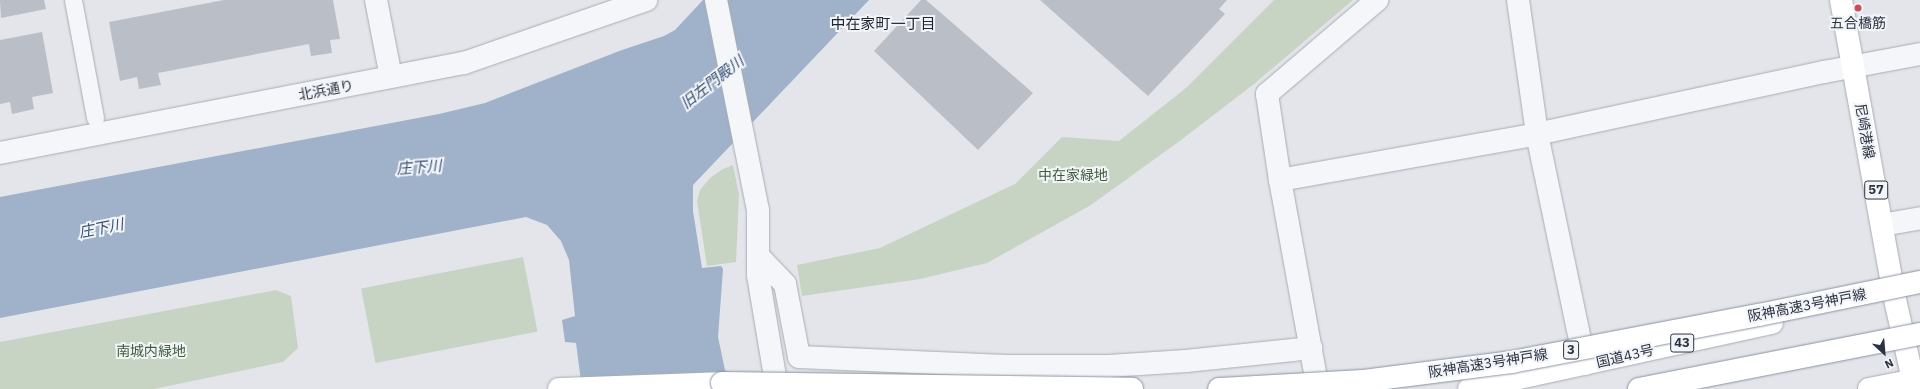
<!DOCTYPE html>
<html>
<head>
<meta charset="utf-8">
<style>
	body { margin:0 }
	#map { position:relative; width:1920px; height:389px; overflow:hidden; background:#e3e5ea; font-family:"IBM Plex Sans","Noto Sans JP",sans-serif }
	div>[style] { position:absolute }
	.green>* { inset:0; background:#c7d4c4; transform-origin:0 0 }
	.water>* { inset:0; background:#9fb2c9 }
	.building>* { inset:0; background:#babec7 }
	.roads { filter:drop-shadow(0 0 1px #a8acb4) drop-shadow(0 0 1px #a8acb4) }
	.pedestrian>* { height:17px; margin:-8.5px; padding:0 8.5px; transform-origin:8.5px; border-radius:8.5px; background:#f5f6f9 }
	.minor>* { height:22px; margin:-11px; padding:0 11px; transform-origin:11px; border-radius:11px; background:#f5f6f9 }
	.tertiary>* { height:22px; margin:-11px; padding:0 11px; transform-origin:11px; border-radius:11px; background:#f5f6f9 }
	.primary>* { height:22px; margin:-11px; padding:0 11px; transform-origin:11px; border-radius:11px; background:#fff }
	.trunk>* { height:22px; margin:-11px; padding:0 11px; transform-origin:11px; border-radius:11px; background:#fff }
	.motorway>* { height:22px; margin:-11px; padding:0 11px; transform-origin:11px; border-radius:11px; background:#fff }
	.bridges { filter:drop-shadow(0 0 1px #8a92a1) drop-shadow(0 0 1px #8a92a1) }
	.motorway-bridge>* { height:22px; margin:-11px; padding:0 11px; transform-origin:11px; border-radius:11px; background:#fff }
	.dots>* { width:11px; height:11px; translate:-50% -50%; box-sizing:border-box; border:2px solid #f2f4f8; border-radius:50% }
	span { translate:-50% -50%; white-space:nowrap; text-align:center; line-height:1.15; -webkit-text-stroke:4px #f2f4f8; paint-order:stroke }
	.shield-label span { padding:1px 3px; background:#f2f4f8; border:1px solid; border-radius:3px; -webkit-text-stroke-width:0 }
	.shield-label { font-size:13px; color:#2b3342; font-weight:700 }
	.poi-label { font-size:14px; color:#2b3342 }
	.street-label { font-size:14px; color:#2b3342 }
	.park-label { font-size:14px; color:#3e5d39 }
	.neighbourhood-label { font-size:15px; color:#1d2433 }
	.water-label { font-size:15px; color:#365075; font-style:italic }
	.north { position:absolute; left:1864px; top:333px; width:40px; height:40px; -webkit-text-stroke:3px #f2f4f8; paint-order:stroke; rotate:154deg; font-size:11px; font-weight:700; line-height:16px; text-align:center; color:#2b3342 }
	.north::after { content:''; display:block; margin:auto; width:14px; height:18px; background:#2b3342; clip-path:polygon(50% 0,100% 100%,50% 72%,0 100%) }
</style>
</head>
<body>
<div id="map">
	<div class="green">
		<div style="clip-path:polygon(1274px 0,1353px 0,1254px 84px,1181px 140px,1091px 205px,987px 263px,920px 279px,802px 296px,797px 265px,880px 248px,1015px 184px,1062px 137px,1119px 141px,1186px 88px)"></div>
		<div style="clip-path:polygon(733px 165px,739px 195px,736px 262px,707px 266px,697px 201px,700px 190px,710px 178px,723px 169px)"></div>
		<div style="left:523px;top:257px;width:76px;height:165px;rotate:79deg"></div>
		<div style="clip-path:polygon(276px 290px,291px 296px,298px 348px,283px 362px,154px 389px,0 389px,0 342px)"></div>
	</div>
	<div class="water">
		<div style="clip-path:polygon(703px 0,869px 0,693px 185px,693px 211px,702px 268px,721px 266px,723px 269px,718px 337px,729px 389px,582px 389px,576px 343px,565px 342px,562px 320px,575px 316px,569px 260px,561px 241px,547px 225px,526px 217px,0 318px,0 197px,439px 114px,485px 103px,622px 50px,664px 36px,675px 30px)"></div>
	</div>
	<div class="building">
		<div style="clip-path:polygon(0 0,44px 0,46px 9px,1px 18px)"></div>
		<div style="clip-path:polygon(224px 0,333px 0,340px 39px,330px 40px,332px 53px,311px 56px,309px 44px,158px 73px,161px 85px,139px 89px,137px 77px,120px 81px,109px 22px)"></div>
		<div style="clip-path:polygon(921px 0,926px 0,1033px 93px,978px 150px,874px 51px)"></div>
		<div style="clip-path:polygon(1040px 0,1227px 0,1219px 9px,1225px 14px,1148px 96px)"></div>
		<div style="clip-path:polygon(42px 32px,53px 93px,32px 97px,34px 109px,12px 114px,10px 102px,0 104px,0 40px)"></div>
	</div>
	<div class="roads">
		<div class="pedestrian">
			<div style="left:73px;top:0;width:120px;rotate:79.4deg"></div>
		</div>
		<div class="minor">
			<div style="left:376px;top:0;width:78px;rotate:79deg"></div>
			<div style="left:1518px;top:0;width:135px;rotate:81.9deg"></div>
			<div style="left:1537px;top:134px;width:235px;rotate:78.2deg"></div>
			<div style="left:0;top:153px;width:473px;rotate:-11deg"></div>
			<div style="left:464px;top:63px;width:193px;rotate:-19.1deg"></div>
			<div style="left:1280px;top:180px;width:87px;rotate:-98.6deg"></div>
			<div style="left:1267px;top:94px;width:145px;rotate:-40.5deg"></div>
			<div style="left:1882px;top:225px;width:39px;rotate:-10deg"></div>
			<div style="left:758px;top:256px;width:39px;rotate:46deg"></div>
			<div style="left:785px;top:284px;width:74px;rotate:79.1deg"></div>
			<div style="left:799px;top:357px;width:206px;rotate:2.5deg"></div>
			<div style="left:1005px;top:366px;width:104px"></div>
			<div style="left:1109px;top:366px;width:77px;rotate:-3.7deg"></div>
			<div style="left:1186px;top:361px;width:126px;rotate:-5.9deg"></div>
			<div style="left:1318px;top:389px;width:212px;rotate:-100.3deg"></div>
			<div style="left:1280px;top:180px;width:261px;rotate:-10.1deg"></div>
			<div style="left:1537px;top:134px;width:294px;rotate:-12.2deg"></div>
			<div style="left:1824px;top:72px;width:98px;rotate:-10.6deg"></div>
		</div>
		<div class="tertiary">
			<div style="left:716px;top:0;width:214px;rotate:78.7deg"></div>
			<div style="left:758px;top:210px;width:65px;rotate:90deg"></div>
			<div style="left:758px;top:275px;width:116px;rotate:80.5deg"></div>
		</div>
		<div class="primary">
			<div style="left:1841px;top:0;width:300px;rotate:79.8deg"></div>
			<div style="left:1894px;top:295px;width:87px;rotate:77.4deg"></div>
		</div>
		<div class="trunk">
			<div style="left:1469px;top:389px;width:310px;rotate:-12.3deg"></div>
			<div style="left:1869px;top:389px;width:52px;rotate:-11.1deg"></div>
		</div>
		<div class="motorway">
			<div style="left:559px;top:389px;width:163px;rotate:-2.1deg"></div>
		</div>
	</div>
	<div class="bridges">
		<div class="motorway-bridge">
			<div style="left:722px;top:383px;width:410px;rotate:0.8deg"></div>
			<div style="left:1219px;top:389px;width:144px;rotate:-3.2deg"></div>
			<div style="left:1363px;top:381px;width:150px;rotate:-7.3deg"></div>
			<div style="left:1512px;top:362px;width:251px;rotate:-10.8deg"></div>
			<div style="left:1759px;top:315px;width:164px;rotate:-11.6deg"></div>
			<div style="left:1639px;top:389px;width:286px;rotate:-11.1deg"></div>
		</div>
	</div>
	<div class="dots">
		<div style="left:1858px;top:8px;background:#cb4c5b"></div>
	</div>
	<div class="shield-label">
		<span style="left:1876px;top:190px">57</span>
		<span style="left:1682px;top:343px">43</span>
		<span style="left:1571px;top:350px">3</span>
	</div>
	<div class="poi-label">
		<span style="left:1858px;top:23px">五合橋筋</span>
	</div>
	<div class="street-label">
		<span style="left:326px;top:90px;rotate:-11deg">北浜通り</span>
		<span style="left:1865px;top:131px;rotate:80deg">尼崎港線</span>
		<span style="left:1807px;top:305px;rotate:-11deg">阪神高速3号神戸線</span>
		<span style="left:1625px;top:356px;rotate:-13deg">国道43号</span>
		<span style="left:1488px;top:363px;rotate:-9deg">阪神高速3号神戸線</span>
	</div>
	<div class="park-label">
		<span style="left:1073px;top:175px">中在家緑地</span>
		<span style="left:151px;top:351px">南城内緑地</span>
	</div>
	<div class="neighbourhood-label">
		<span style="left:883px;top:24px">中在家町一丁目</span>
	</div>
	<div class="water-label">
		<span style="left:712px;top:82px;rotate:-38deg">旧左門殿川</span>
		<span style="left:419px;top:167px;rotate:-4deg">庄下川</span>
		<span style="left:101px;top:228px;rotate:-11deg">庄下川</span>
	</div>
	<div class="north">N</div>
</div>
</body>
</html>
